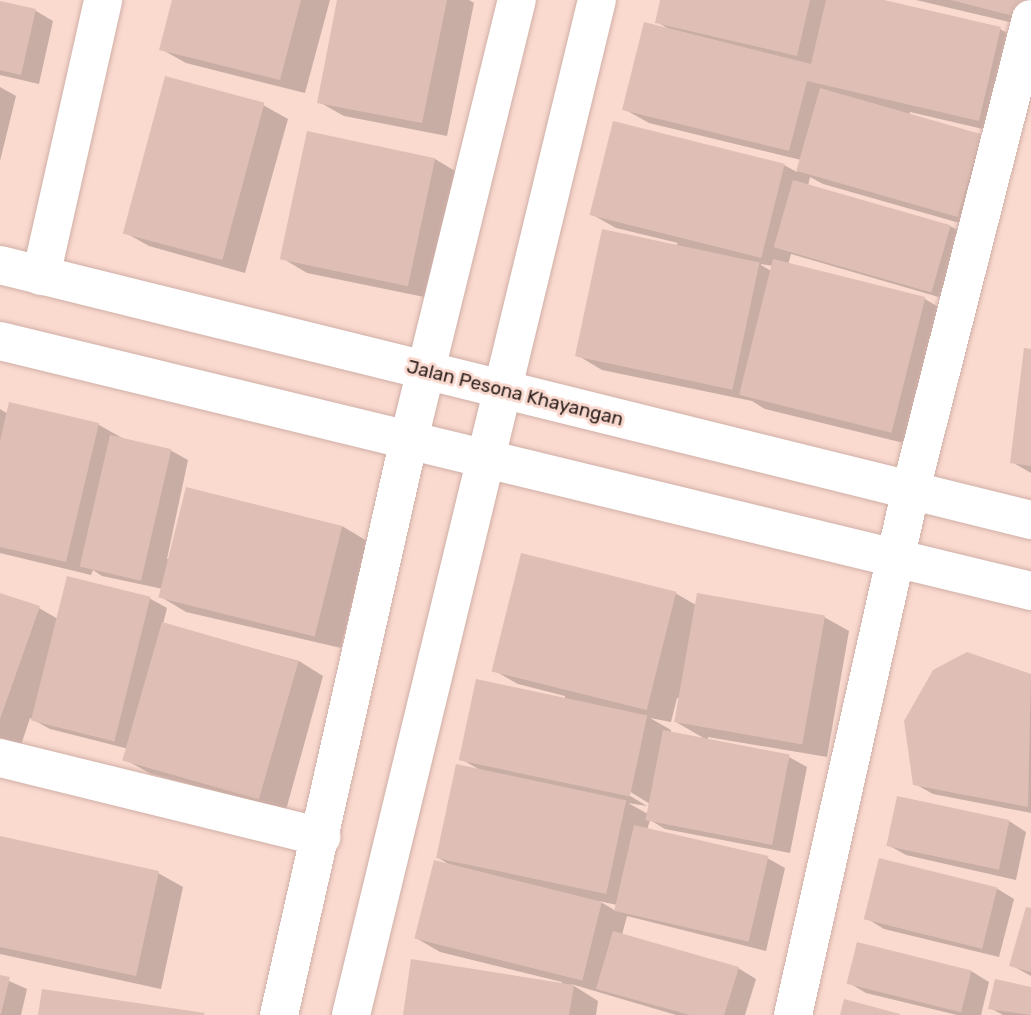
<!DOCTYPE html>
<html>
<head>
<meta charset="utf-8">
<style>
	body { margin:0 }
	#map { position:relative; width:1031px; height:1015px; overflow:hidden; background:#fad9cf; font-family:Rubik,sans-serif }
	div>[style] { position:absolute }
	.shadow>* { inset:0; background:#0003 }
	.building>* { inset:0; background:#dfbfb5; transform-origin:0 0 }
	.roads { filter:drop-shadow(0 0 2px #cfafa6) drop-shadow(0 0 2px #cfafa6) }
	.minor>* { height:38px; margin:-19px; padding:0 19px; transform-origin:19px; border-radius:19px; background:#fff }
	span { translate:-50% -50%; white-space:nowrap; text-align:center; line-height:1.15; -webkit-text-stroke:6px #fad9cf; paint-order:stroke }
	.street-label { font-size:19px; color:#2e221e }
</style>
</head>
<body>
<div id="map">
	<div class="shadow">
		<div style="clip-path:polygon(174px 0,330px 0,305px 93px,186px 63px,161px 49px)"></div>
		<div style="clip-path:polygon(339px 0,469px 0,474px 3px,447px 136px,344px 116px,319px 102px)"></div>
		<div style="clip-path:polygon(evenodd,662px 0,877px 0,1000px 29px,1025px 43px,1004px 134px,910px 112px,909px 115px,981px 136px,984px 230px,823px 184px,810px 177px,808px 186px,950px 226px,968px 236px,949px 300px,791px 254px,788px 265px,925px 299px,950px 314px,916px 446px,765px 409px,752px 401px,602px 370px,577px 355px,678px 243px,616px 228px,591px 214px,784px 165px,797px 172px,801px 160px,649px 123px,624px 109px,669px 29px,657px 22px,662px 0,761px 264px,773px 266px,771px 271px,761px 265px,761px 264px)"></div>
		<div style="clip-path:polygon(916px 0,1031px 0,1031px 27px)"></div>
		<div style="clip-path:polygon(0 3px,36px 11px,53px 21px,39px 84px,0 75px)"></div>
		<div style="clip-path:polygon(0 87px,16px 96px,0 161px)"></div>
		<div style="clip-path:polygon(263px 105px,288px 119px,245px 273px,149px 246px,124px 232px)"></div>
		<div style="clip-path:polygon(308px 133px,435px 159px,460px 174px,434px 299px,307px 273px,282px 258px)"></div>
		<div style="clip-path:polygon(1031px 351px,1031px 473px,1012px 462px)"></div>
		<div style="clip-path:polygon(11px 405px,99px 425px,124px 439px,170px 450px,188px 460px,167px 559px,342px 526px,367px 541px,341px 648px,186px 612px,161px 597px,163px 589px,102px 576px,93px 570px,91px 575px,0 553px,0 409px,8px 414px)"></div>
		<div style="clip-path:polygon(evenodd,675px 593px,696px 605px,824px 617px,849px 631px,827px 757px,708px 737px,708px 740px,789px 757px,807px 767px,790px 853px,665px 829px,650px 820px,647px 830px,767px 858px,785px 868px,766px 951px,627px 916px,622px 935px,738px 968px,756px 979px,745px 1015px,676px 1015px,571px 984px,598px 1001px,596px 1015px,404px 1015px,561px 985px,562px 982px,440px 952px,416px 938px,450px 865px,437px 857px,480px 770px,461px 759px,565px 699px,565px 696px,518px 684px,493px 670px,675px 593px,677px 698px,680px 699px,676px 722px,707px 740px,671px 733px,671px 730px,650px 718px,671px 722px,677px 698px,675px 593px,624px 788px,650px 804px,648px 814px,628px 803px,647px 806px,622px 791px,624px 788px,675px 593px,599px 901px,617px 905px,616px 911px,599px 901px)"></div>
		<div style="clip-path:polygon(0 595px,39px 608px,58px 619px,149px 598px,167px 608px,163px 624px,299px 661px,323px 676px,286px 810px,151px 774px,126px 760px,129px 749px,50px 729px,30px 718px,21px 745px,0 738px)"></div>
		<div style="clip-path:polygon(967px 654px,1031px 676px,1031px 813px,933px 794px,915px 784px)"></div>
		<div style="clip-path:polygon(1009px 821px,1026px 832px,1016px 880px,906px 855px,888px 845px)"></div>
		<div style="clip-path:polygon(0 838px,158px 873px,183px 887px,161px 989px,0 954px)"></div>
		<div style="clip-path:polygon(996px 888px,1014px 899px,999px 957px,884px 929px,866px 918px)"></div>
		<div style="clip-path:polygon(1031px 910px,1031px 976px,1011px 965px)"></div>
		<div style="clip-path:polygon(971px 971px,989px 982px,981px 1015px,957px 1015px,866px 993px,849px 983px)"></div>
		<div style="clip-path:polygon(0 977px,27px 989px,21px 1015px,0 1015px)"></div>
		<div style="clip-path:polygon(1031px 989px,1031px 1015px,1003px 1015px,990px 1008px)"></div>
	</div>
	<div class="building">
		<div style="clip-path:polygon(172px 0,301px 0,280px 80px,159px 50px)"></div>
		<div style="clip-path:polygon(337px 0,447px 0,422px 123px,317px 103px)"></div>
		<div style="clip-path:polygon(660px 0,810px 0,797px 56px,655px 23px)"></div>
		<div style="clip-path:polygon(826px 0,884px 0,1001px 27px,979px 121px,807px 81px,789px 151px,622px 110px,644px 22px,811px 64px)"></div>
		<div style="clip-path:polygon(951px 0,1025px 0,1021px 18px)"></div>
		<div style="clip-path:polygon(0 1px,36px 9px,21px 75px,0 70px)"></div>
		<div style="left:165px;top:76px;width:103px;height:163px;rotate:15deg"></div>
		<div style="left:820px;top:88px;width:168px;height:86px;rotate:16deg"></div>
		<div style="left:613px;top:121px;width:177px;height:97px;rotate:14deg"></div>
		<div style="left:307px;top:131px;width:131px;height:131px;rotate:12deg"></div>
		<div style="left:793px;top:180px;width:164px;height:70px;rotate:16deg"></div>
		<div style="left:602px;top:229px;width:161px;height:130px;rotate:12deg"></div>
		<div style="left:773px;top:259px;width:157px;height:140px;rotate:14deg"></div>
		<div style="clip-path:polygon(1024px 348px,1031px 349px,1031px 466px,1010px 463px)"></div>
		<div style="clip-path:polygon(9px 402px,99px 423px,66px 562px,0 547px,0 441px)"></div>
		<div style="left:110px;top:435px;width:63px;height:135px;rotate:13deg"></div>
		<div style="left:186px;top:487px;width:161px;height:114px;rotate:14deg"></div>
		<div style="left:521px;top:553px;width:160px;height:122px;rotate:14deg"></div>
		<div style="left:67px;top:576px;width:86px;height:149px;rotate:14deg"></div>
		<div style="clip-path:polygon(0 593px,40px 606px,0 719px)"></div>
		<div style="left:697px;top:593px;width:130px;height:131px;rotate:10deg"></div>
		<div style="left:162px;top:622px;width:142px;height:144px;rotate:16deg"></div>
		<div style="clip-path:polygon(967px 652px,1031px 674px,1028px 807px,913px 785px,904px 721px,933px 670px)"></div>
		<div style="left:476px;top:679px;width:175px;height:83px;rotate:12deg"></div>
		<div style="left:663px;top:730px;width:129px;height:92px;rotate:11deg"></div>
		<div style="left:456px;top:764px;width:174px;height:96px;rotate:12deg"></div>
		<div style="left:897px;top:796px;width:115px;height:51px;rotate:12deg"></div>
		<div style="left:634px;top:825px;width:138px;height:88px;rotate:13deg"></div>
		<div style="clip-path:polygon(0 836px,159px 871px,136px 976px,0 947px)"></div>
		<div style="left:879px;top:858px;width:122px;height:63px;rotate:14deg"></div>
		<div style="left:434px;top:860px;width:173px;height:81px;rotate:14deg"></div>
		<div style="clip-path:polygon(1026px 907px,1031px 908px,1031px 972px,1009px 966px)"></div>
		<div style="clip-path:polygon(613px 931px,739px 967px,724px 1015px,690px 1015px,596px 989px)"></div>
		<div style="left:857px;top:942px;width:118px;height:43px;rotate:14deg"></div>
		<div style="clip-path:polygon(411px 959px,574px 985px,569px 1015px,403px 1015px)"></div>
		<div style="clip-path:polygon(0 975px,10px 977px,1px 1014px,0 1014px)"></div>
		<div style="clip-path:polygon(995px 979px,1031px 987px,1031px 1015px,988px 1009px)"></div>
		<div style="clip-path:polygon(42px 989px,205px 1013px,204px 1015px,38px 1015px)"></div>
		<div style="clip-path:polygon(844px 999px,900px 1014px,900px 1015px,840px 1015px)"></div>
	</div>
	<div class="roads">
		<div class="minor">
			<div style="left:0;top:265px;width:1062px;rotate:13.89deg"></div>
			<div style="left:41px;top:276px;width:283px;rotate:-77.3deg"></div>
			<div style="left:0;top:341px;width:1061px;rotate:13.63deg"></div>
			<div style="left:0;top:758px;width:331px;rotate:13.8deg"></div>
			<div style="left:279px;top:1015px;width:590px;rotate:-77.28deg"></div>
			<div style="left:409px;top:439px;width:452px;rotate:-76.2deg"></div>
			<div style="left:351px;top:1015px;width:1044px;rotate:-76.38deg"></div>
			<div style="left:793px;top:1015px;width:539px;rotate:-77.36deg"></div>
			<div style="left:911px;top:489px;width:485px;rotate:-75.7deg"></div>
		</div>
	</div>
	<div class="street-label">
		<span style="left:515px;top:393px;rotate:14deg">Jalan Pesona Khayangan</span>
	</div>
</div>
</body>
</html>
